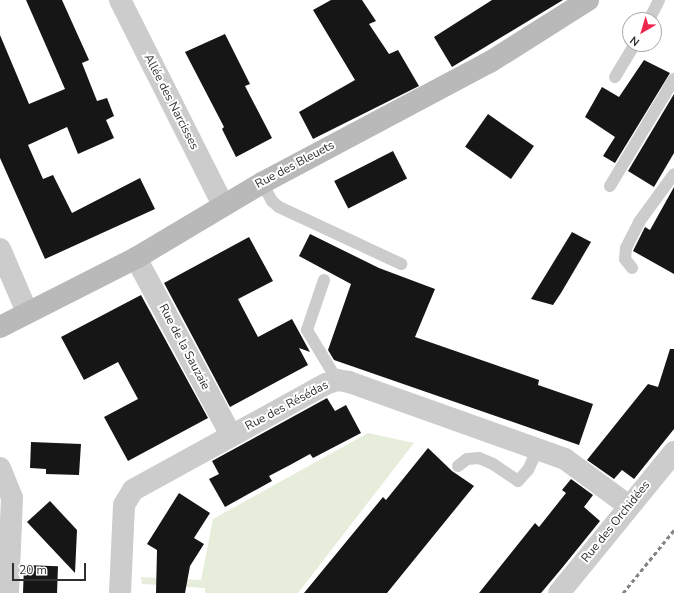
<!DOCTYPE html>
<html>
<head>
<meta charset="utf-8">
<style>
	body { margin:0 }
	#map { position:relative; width:674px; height:593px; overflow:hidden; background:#fff; font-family:"Nunito Sans",sans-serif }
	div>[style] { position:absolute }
	.green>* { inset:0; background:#e7eddb }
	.building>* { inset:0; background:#161616; transform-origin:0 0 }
	.lane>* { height:12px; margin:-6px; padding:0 6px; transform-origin:6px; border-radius:6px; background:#ccc }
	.street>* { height:22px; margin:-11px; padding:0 11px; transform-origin:11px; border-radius:11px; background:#ccc }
	.secondary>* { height:22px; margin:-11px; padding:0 11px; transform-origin:11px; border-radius:11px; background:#b9b9b9 }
	.rail>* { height:3px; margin-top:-1.5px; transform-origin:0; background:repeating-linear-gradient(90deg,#848484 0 4px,transparent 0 7px) }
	span { translate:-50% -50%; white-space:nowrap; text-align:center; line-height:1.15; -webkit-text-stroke:4px #fff; paint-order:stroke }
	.street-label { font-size:12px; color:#2f2f2f }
	.north { position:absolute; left:622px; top:12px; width:40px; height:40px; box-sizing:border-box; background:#fff; border:1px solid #acacac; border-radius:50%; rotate:218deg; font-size:11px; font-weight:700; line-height:16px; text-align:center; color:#2f2f2f }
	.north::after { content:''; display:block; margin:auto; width:14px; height:18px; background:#ef274e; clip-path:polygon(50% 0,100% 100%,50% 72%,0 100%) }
	.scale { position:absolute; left:12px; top:563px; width:74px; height:18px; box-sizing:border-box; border:2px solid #2f2f2f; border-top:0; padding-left:5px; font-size:12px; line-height:14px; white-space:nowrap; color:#2f2f2f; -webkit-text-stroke:3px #fff; paint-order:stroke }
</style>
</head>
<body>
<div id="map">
	<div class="green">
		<div style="clip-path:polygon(368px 433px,414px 443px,298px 593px,205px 593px,205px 588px,142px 584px,141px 577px,201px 580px,213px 519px)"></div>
	</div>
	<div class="building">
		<div style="clip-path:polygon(26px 0,62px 0,89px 60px,82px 63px,97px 101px,107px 98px,114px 116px,106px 120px,114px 138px,78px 154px,67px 127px,28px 145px,43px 179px,53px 175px,72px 213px,140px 178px,155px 209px,45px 259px,0 158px,0 35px,29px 104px,65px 89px)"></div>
		<div style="clip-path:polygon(331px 0,362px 0,376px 21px,369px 24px,389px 54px,398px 50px,419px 86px,313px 139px,299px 112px,355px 80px,313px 10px)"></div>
		<div style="clip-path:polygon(492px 0,563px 0,452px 67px,434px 37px)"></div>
		<div style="clip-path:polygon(225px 34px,250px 84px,245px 86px,272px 138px,236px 157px,222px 129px,224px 127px,185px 52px)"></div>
		<div style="clip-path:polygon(644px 60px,670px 73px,615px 163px,603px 156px,615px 137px,585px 117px,602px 87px,619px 97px)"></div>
		<div style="clip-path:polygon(674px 94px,674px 153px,654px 187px,628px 171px)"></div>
		<div style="left:488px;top:114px;width:56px;height:40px;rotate:35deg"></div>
		<div style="left:393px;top:151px;width:31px;height:66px;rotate:63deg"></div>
		<div style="clip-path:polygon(674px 187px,674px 274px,633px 251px,645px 227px,650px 230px)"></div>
		<div style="clip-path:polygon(572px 232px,591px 242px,561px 293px,553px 305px,531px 299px)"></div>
		<div style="clip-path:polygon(310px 234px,379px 268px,435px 289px,415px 337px,539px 380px,538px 385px,593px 404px,579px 445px,334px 360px,328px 350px,351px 284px,299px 256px)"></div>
		<div style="clip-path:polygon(249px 237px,273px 281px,238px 299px,258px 337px,292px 319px,310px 352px,299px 348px,308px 365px,230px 407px,164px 283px)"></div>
		<div style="clip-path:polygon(141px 295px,208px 418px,128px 461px,104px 417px,138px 399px,118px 362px,84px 380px,61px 337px)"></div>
		<div style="clip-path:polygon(670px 349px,674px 349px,674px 429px,634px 479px,622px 470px,614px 479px,587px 460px,648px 384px,658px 387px)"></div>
		<div style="clip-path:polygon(327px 398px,335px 411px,346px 405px,361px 433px,313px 458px,310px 454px,290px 465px,269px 476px,272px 481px,225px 507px,209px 479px,219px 474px,212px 461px)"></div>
		<div style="clip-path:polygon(31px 442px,81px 444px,79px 475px,46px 474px,46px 469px,30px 468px)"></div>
		<div style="clip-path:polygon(428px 448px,452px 471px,474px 486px,387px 593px,304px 593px,383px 497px,386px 500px)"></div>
		<div style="clip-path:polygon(571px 479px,593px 495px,584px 507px,600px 521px,562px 568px,541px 593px,479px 593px,535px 523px,539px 527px,566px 493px,562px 490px)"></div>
		<div style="clip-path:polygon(179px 493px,210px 513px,194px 538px,204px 544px,190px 566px,185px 593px,156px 593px,157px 550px,147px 544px)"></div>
		<div style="clip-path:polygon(50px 501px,77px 530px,75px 573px,27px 522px)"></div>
		<div style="left:24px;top:565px;width:34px;height:28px;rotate:2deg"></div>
	</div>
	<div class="lane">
		<div style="left:649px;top:20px;width:22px;rotate:-63deg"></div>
		<div style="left:615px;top:77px;width:39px;rotate:-59deg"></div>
		<div style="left:262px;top:183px;width:21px;rotate:61deg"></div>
		<div style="left:272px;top:201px;width:9px;rotate:41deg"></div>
		<div style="left:279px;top:207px;width:135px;rotate:25deg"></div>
		<div style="left:610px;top:186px;width:125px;rotate:-59.1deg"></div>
		<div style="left:632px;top:268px;width:11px;rotate:-128deg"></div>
		<div style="left:625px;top:259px;width:11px;rotate:-85deg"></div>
		<div style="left:626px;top:248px;width:29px;rotate:-63deg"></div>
		<div style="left:639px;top:222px;width:59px;rotate:-53.9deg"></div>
		<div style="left:324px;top:280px;width:53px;rotate:108.8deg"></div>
		<div style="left:307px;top:330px;width:58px;rotate:59deg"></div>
		<div style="left:458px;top:466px;width:11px;rotate:-38deg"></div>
		<div style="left:467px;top:459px;width:12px;rotate:-5deg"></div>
		<div style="left:479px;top:458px;width:15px;rotate:23deg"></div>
		<div style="left:493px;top:464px;width:30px;rotate:34deg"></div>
		<div style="left:518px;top:481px;width:15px;rotate:-48deg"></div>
		<div style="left:528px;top:470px;width:23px;rotate:-65deg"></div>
	</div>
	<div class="street">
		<div style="left:120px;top:0;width:229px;rotate:63.3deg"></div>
		<div style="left:0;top:249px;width:69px;rotate:66.8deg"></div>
		<div style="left:136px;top:258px;width:201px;rotate:61.8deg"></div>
		<div style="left:0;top:468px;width:32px;rotate:68deg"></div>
		<div style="left:12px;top:498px;width:95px;rotate:92.4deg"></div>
		<div style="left:120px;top:593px;width:88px;rotate:-87.4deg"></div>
		<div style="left:124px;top:505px;width:17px;rotate:-59deg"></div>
		<div style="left:133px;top:490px;width:220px;rotate:-28.8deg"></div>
		<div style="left:326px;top:384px;width:12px;rotate:-20deg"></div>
		<div style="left:337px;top:380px;width:12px;rotate:9deg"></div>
		<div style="left:349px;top:382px;width:229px;rotate:19.6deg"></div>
		<div style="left:565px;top:459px;width:79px;rotate:36.3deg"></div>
		<div style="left:559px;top:593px;width:182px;rotate:-50.8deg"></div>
	</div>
	<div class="secondary">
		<div style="left:0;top:327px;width:153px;rotate:-26.9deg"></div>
		<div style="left:136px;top:258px;width:147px;rotate:-30.8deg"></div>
		<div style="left:262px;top:183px;width:258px;rotate:-28deg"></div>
		<div style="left:490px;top:62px;width:116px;rotate:-32.3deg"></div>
	</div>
	<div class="rail">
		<div style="left:623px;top:593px;width:81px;rotate:-51deg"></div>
	</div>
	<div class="street-label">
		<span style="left:171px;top:102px;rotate:63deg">Allée des Narcisses</span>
		<span style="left:295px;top:165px;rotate:-28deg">Rue des Bleuets</span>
		<span style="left:184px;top:347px;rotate:62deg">Rue de la Sauzaie</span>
		<span style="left:287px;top:406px;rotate:-28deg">Rue des Résédas</span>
		<span style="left:616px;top:522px;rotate:-51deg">Rue des Orchidées</span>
	</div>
	<div class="north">N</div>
	<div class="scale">20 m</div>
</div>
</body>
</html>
